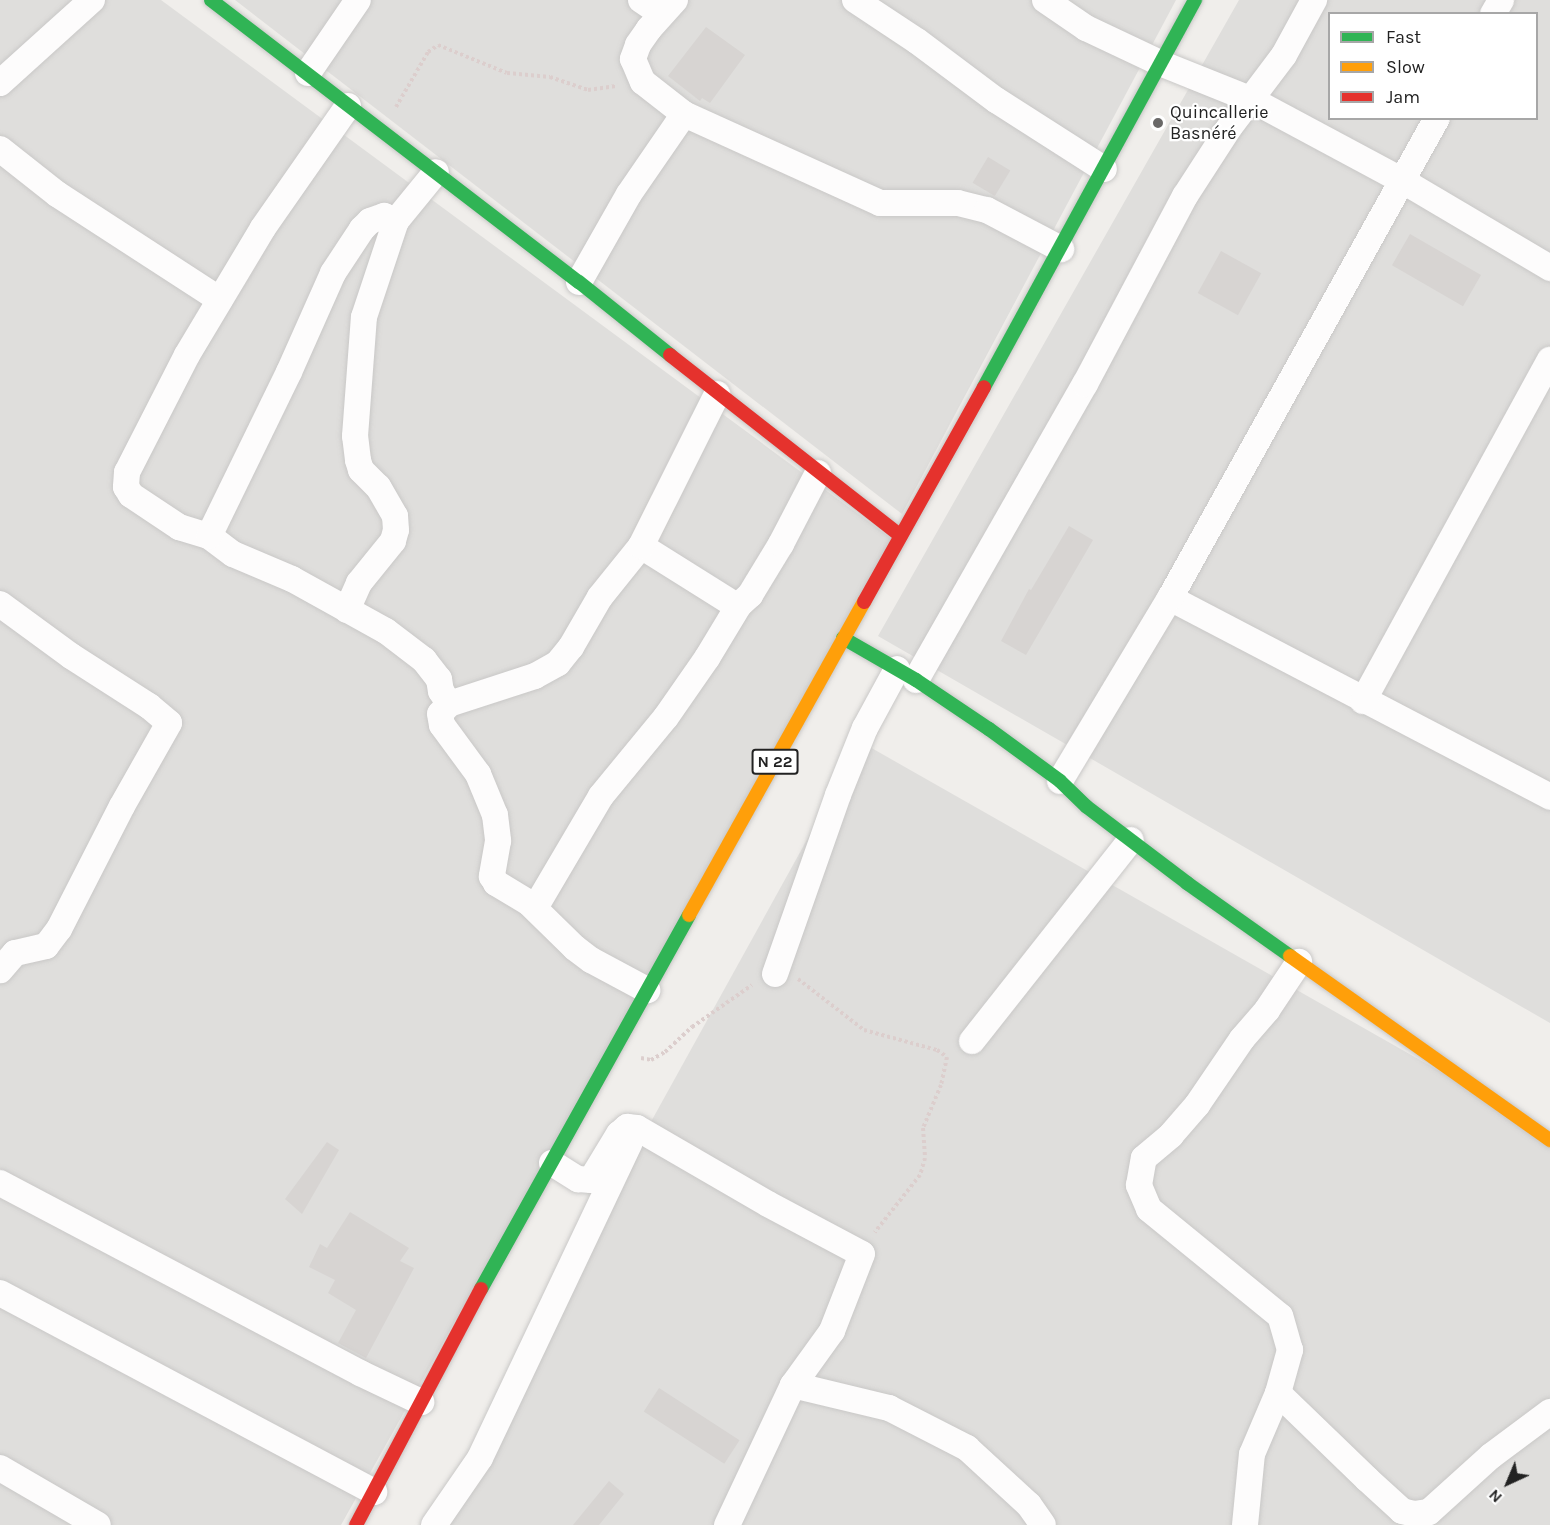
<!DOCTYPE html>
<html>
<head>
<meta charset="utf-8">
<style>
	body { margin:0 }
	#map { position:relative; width:1550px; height:1525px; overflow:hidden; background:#f0eeeb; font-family:Karla,sans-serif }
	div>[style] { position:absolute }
	.residential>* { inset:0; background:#dfdedc }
	.building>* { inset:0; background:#d7d4d2; transform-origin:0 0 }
	.path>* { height:4px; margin-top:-2px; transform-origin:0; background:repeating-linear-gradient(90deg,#dccecd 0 3px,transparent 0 6px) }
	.roads { filter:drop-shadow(0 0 2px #c9c8c7) drop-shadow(0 0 2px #c9c8c7) }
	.street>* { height:26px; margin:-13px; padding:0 13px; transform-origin:13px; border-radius:13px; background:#fdfcfc }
	.fast>* { height:14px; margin:-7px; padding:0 7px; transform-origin:7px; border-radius:7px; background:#30b455 }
	.slow>* { height:14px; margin:-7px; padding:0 7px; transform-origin:7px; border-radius:7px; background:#ff9f0a }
	.jam>* { height:14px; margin:-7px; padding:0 7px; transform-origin:7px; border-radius:7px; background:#e5322d }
	.dots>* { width:16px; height:16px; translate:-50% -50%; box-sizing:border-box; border:3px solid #fff; border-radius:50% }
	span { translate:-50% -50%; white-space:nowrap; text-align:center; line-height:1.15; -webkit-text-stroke:4.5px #fff; paint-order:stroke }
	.shield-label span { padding:2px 4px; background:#fff; border:2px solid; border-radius:4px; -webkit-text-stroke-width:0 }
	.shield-label { font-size:16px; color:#222; font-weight:700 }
	.poi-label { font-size:18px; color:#222 }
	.left { translate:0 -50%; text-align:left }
	.legend { position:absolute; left:1328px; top:12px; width:210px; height:108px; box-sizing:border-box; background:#fff; border:2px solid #a7a7a7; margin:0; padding:8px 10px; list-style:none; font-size:18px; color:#222 }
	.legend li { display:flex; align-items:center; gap:12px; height:30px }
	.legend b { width:30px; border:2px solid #a7a7a7 }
	.north { position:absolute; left:1478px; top:1453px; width:60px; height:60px; -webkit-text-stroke:4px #fff; paint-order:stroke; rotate:224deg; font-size:16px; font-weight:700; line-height:24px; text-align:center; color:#222 }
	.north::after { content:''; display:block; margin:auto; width:21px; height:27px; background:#222; clip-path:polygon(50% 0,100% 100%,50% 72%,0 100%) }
</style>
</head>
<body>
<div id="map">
	<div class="residential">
		<div style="clip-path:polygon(0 0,161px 0,892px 539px,341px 1525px,0 1525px)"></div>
		<div style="clip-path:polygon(235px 0,1176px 0,902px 514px)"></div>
		<div style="clip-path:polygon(evenodd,1239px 0,1550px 0,1550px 1023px,878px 636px,1239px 0,1330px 14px,1536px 14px,1536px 118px,1330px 118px,1330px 14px)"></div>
		<div style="clip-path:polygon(861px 742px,1550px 1134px,1550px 1525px,428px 1525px)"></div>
	</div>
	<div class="building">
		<div style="clip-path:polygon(706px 27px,745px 55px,710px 103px,702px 98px,700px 101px,668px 76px)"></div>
		<div style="left:988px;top:157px;width:26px;height:30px;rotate:31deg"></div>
		<div style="left:1410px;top:234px;width:82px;height:36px;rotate:30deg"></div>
		<div style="left:1221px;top:251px;width:46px;height:48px;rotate:29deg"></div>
		<div style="clip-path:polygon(1069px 526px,1093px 540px,1026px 655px,1001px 641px,1029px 589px,1031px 590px)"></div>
		<div style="clip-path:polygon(327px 1142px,339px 1150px,302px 1214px,285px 1199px)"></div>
		<div style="clip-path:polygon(350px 1212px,409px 1248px,400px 1261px,414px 1268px,366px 1358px,338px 1343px,356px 1310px,328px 1293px,335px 1280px,309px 1267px,320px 1244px,327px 1248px)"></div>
		<div style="left:659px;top:1388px;width:96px;height:28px;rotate:33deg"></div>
		<div style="clip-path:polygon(609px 1481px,624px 1494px,599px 1525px,573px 1525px)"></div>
	</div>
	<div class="path">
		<div style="left:396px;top:107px;width:64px;rotate:-59.8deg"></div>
		<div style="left:428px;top:52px;width:12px;rotate:-35deg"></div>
		<div style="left:438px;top:45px;width:74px;rotate:22.1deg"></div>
		<div style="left:507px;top:73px;width:43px;rotate:5.3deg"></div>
		<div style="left:550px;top:77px;width:40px;rotate:18.9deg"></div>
		<div style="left:588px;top:90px;width:30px;rotate:-8deg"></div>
		<div style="left:798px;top:979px;width:83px;rotate:37.7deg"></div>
		<div style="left:864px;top:1030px;width:76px;rotate:15.3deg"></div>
		<div style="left:937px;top:1050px;width:12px;rotate:35deg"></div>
		<div style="left:947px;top:1057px;width:29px;rotate:102deg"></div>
		<div style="left:941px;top:1085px;width:47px;rotate:112.7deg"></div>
		<div style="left:923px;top:1128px;width:30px;rotate:86deg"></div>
		<div style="left:925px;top:1158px;width:18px;rotate:106deg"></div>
		<div style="left:920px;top:1175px;width:73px;rotate:128.3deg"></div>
		<div style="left:641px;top:1058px;width:10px;rotate:11deg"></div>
		<div style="left:651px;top:1060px;width:16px;rotate:-30deg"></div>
		<div style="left:665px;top:1052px;width:37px;rotate:-43deg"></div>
		<div style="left:692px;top:1027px;width:73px;rotate:-35deg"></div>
	</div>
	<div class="roads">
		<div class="street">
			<div style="left:641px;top:0;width:25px;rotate:34deg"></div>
			<div style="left:675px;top:0;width:39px;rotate:132deg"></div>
			<div style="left:649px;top:29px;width:19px;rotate:125deg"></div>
			<div style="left:638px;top:45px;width:15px;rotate:110deg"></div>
			<div style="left:633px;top:59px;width:25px;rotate:67deg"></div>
			<div style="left:643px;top:82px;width:52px;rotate:38deg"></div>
			<div style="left:684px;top:114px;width:215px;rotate:24.4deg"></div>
			<div style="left:880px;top:203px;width:78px"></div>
			<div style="left:958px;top:203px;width:30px;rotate:14deg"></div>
			<div style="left:987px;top:210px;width:84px;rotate:27.8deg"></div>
			<div style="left:855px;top:0;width:74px;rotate:33.5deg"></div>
			<div style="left:917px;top:41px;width:99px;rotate:36.8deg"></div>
			<div style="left:996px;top:100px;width:128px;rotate:32.6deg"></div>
			<div style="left:1045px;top:0;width:50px;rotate:34.3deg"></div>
			<div style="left:1086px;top:28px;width:82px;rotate:25.3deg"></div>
			<div style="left:1160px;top:63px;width:99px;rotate:21.9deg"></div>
			<div style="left:1252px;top:100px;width:171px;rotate:28.2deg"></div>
			<div style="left:1403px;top:181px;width:171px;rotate:30.6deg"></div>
			<div style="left:1493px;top:14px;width:16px;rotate:-60deg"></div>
			<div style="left:308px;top:73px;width:88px;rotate:-55.6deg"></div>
			<div style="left:0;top:83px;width:124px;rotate:-42.1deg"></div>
			<div style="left:348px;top:106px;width:149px;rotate:124.9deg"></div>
			<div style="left:263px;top:228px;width:148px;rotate:120.9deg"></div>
			<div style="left:187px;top:355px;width:131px;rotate:117.1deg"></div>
			<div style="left:127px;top:472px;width:15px;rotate:94deg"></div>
			<div style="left:126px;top:487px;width:9px;rotate:58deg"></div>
			<div style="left:131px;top:495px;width:58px;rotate:33.7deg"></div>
			<div style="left:179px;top:527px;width:31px;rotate:17deg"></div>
			<div style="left:209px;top:536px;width:30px;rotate:37deg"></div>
			<div style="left:233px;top:554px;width:64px;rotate:23deg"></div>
			<div style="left:292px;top:579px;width:107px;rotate:29deg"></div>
			<div style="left:386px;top:631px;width:48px;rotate:37.3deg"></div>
			<div style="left:424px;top:660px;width:24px;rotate:52deg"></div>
			<div style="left:439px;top:679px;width:12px;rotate:81deg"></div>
			<div style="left:441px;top:691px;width:15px;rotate:58deg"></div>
			<div style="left:449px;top:704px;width:13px;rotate:132deg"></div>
			<div style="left:440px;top:714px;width:11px;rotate:80deg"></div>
			<div style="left:442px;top:725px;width:61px;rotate:53.7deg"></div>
			<div style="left:478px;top:774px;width:44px;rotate:67.5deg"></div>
			<div style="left:495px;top:815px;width:26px;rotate:83deg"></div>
			<div style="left:498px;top:841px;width:36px;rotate:100deg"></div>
			<div style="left:492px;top:876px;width:8px;rotate:60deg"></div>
			<div style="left:496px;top:883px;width:39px;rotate:31deg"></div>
			<div style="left:529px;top:903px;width:64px;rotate:44.4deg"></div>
			<div style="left:575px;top:948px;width:20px;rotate:37deg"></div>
			<div style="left:591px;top:960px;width:64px;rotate:28.2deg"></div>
			<div style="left:0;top:149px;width:73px;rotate:38.3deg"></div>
			<div style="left:57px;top:194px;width:194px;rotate:33deg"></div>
			<div style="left:579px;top:282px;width:101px;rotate:-60.4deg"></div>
			<div style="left:629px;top:194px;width:97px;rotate:-55.5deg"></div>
			<div style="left:209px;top:536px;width:182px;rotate:-64deg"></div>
			<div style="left:289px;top:372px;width:108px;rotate:-66deg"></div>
			<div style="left:333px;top:273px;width:53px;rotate:-56.6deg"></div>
			<div style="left:362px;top:229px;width:11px;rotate:-45deg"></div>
			<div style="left:370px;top:221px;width:15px;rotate:-20deg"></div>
			<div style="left:384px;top:216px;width:13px;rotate:23deg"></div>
			<div style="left:641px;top:546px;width:111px;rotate:32.1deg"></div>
			<div style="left:735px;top:605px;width:4px"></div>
			<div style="left:739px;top:605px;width:15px;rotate:-42deg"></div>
			<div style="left:750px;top:595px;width:60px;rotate:-58.7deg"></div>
			<div style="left:781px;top:544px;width:80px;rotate:-62.5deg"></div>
			<div style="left:1170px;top:598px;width:429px;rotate:27.6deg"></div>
			<div style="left:0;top:604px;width:88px;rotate:36.2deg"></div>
			<div style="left:71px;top:656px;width:93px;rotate:32.7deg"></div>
			<div style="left:149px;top:706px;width:26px;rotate:40deg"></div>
			<div style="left:169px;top:723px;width:95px;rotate:119.5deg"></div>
			<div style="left:122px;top:806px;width:138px;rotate:117.1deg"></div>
			<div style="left:59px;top:929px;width:21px;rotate:127deg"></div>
			<div style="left:46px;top:946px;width:32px;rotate:167deg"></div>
			<div style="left:15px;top:953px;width:23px;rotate:131deg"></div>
			<div style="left:347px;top:610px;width:30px;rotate:-66deg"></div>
			<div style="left:359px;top:583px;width:54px;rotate:-51deg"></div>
			<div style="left:393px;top:541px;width:11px;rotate:-75deg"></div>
			<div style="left:396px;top:530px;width:14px;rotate:-94deg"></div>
			<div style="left:395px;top:516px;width:34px;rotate:-120deg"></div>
			<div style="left:378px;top:487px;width:24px;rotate:-135deg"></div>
			<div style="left:361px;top:470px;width:10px;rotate:-107deg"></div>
			<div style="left:358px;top:460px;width:24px;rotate:-97deg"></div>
			<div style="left:355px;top:436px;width:119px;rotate:-85.7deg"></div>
			<div style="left:364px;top:317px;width:101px;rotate:-71.6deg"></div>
			<div style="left:396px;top:221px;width:63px;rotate:-50.8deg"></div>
			<div style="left:916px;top:680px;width:341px;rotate:-60.3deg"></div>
			<div style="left:1085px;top:384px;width:213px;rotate:-62deg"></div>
			<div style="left:1185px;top:196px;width:81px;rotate:-57.1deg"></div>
			<div style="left:1229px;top:128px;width:91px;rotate:-53deg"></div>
			<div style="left:1284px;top:55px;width:63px;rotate:-61.4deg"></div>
			<div style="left:1363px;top:701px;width:389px;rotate:-61.3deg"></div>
			<div style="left:449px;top:704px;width:90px;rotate:-18deg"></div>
			<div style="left:535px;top:676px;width:26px;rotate:-29deg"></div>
			<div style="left:558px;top:663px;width:21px;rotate:-51deg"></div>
			<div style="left:571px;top:647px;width:58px;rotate:-59.9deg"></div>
			<div style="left:600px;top:597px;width:65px;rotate:-51.2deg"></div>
			<div style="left:641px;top:546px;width:170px;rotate:-63.4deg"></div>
			<div style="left:1060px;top:781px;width:214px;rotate:-59deg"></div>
			<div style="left:1170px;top:598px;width:549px;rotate:-60.92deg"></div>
			<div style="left:535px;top:908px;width:130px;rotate:-59.5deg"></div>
			<div style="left:601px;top:796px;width:102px;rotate:-50.6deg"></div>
			<div style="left:666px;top:717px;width:72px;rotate:-55.2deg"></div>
			<div style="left:707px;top:658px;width:62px;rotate:-58.9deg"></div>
			<div style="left:775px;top:974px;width:190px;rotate:-70.6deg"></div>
			<div style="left:838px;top:795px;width:72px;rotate:-68.1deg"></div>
			<div style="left:865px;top:728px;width:67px;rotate:-61.5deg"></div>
			<div style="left:972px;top:1041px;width:256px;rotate:-51.7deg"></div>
			<div style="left:552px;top:1163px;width:31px;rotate:32deg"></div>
			<div style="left:578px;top:1179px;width:13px;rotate:4deg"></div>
			<div style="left:591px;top:1180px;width:54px;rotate:-58.7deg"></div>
			<div style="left:619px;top:1134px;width:11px;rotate:-41deg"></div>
			<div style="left:627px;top:1127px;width:10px;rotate:6deg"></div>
			<div style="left:637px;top:1128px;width:151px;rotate:30.1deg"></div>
			<div style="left:768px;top:1204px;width:106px;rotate:28deg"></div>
			<div style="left:862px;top:1254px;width:83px;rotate:111.3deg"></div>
			<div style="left:832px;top:1331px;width:67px;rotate:125.8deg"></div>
			<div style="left:793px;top:1385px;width:155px;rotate:115.2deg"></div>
			<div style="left:0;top:1183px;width:407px;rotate:27.8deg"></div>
			<div style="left:360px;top:1373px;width:68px;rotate:25.4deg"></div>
			<div style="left:0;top:1293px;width:424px;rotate:28deg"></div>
			<div style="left:793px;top:1385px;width:99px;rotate:13.5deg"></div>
			<div style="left:889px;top:1408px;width:88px;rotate:27.1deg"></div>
			<div style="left:967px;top:1448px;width:84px;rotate:42.6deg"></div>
			<div style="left:1029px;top:1505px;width:24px;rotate:55deg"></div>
			<div style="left:1278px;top:1393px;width:124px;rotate:44deg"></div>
			<div style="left:1367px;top:1479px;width:47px;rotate:42.4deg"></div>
			<div style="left:1402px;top:1511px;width:12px;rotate:14deg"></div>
			<div style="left:1414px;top:1514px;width:15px;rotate:-8deg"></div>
			<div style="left:1429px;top:1512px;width:84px;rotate:-42.1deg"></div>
			<div style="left:1491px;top:1456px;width:74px;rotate:-36.7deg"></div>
			<div style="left:0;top:1468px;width:113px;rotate:30.2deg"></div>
			<div style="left:434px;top:1525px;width:81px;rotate:-55.5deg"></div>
			<div style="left:480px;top:1458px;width:348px;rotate:-64.6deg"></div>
			<div style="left:1245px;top:1525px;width:71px;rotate:-84.4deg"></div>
			<div style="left:1252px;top:1454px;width:66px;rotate:-66.9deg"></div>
			<div style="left:1278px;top:1393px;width:45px;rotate:-74.4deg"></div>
			<div style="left:1290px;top:1350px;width:35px;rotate:-106deg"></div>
			<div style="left:1280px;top:1316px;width:169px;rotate:-140.8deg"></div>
			<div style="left:1149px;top:1209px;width:26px;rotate:-113deg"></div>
			<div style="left:1139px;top:1185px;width:27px;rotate:-80deg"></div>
			<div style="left:1144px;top:1158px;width:35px;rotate:-40deg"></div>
			<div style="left:1171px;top:1135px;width:40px;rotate:-49deg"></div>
			<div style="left:1197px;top:1105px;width:80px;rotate:-55.7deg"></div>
			<div style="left:1242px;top:1039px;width:38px;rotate:-49deg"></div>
			<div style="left:1267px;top:1010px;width:58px;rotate:-56.3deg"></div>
		</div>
		<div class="fast">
			<div style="left:211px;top:0;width:464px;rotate:37.5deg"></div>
			<div style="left:579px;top:282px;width:117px;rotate:38.7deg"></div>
			<div style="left:984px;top:387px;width:441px;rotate:-61.4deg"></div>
			<div style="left:843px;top:638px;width:84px;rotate:29.9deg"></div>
			<div style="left:916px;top:680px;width:88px;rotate:33.9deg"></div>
			<div style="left:989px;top:729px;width:88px;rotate:36.2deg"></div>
			<div style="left:1060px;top:781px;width:37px;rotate:44deg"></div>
			<div style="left:1087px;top:807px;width:126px;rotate:37.2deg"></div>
			<div style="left:1187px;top:883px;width:126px;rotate:35.3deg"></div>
			<div style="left:481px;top:1289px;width:428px;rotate:-60.9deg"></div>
		</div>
		<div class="slow">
			<div style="left:689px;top:915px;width:359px;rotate:-60.8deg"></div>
			<div style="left:1290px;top:956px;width:319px;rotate:35.3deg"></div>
		</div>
		<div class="jam">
			<div style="left:670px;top:355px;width:293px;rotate:38.1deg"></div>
			<div style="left:864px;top:602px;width:246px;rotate:-60.8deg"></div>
			<div style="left:356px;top:1525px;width:267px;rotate:-62.1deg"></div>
		</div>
	</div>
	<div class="dots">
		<div style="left:1158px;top:123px;background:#6a6968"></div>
	</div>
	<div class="shield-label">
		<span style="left:775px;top:762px">N 22</span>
	</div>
	<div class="poi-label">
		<span class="left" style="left:1170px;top:123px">Quincallerie<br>Basnéré</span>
	</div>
	<ul class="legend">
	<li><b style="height:8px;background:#30b455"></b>Fast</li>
	<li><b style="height:8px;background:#ff9f0a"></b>Slow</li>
	<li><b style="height:8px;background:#e5322d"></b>Jam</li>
	</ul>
	<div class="north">N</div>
</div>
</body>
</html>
